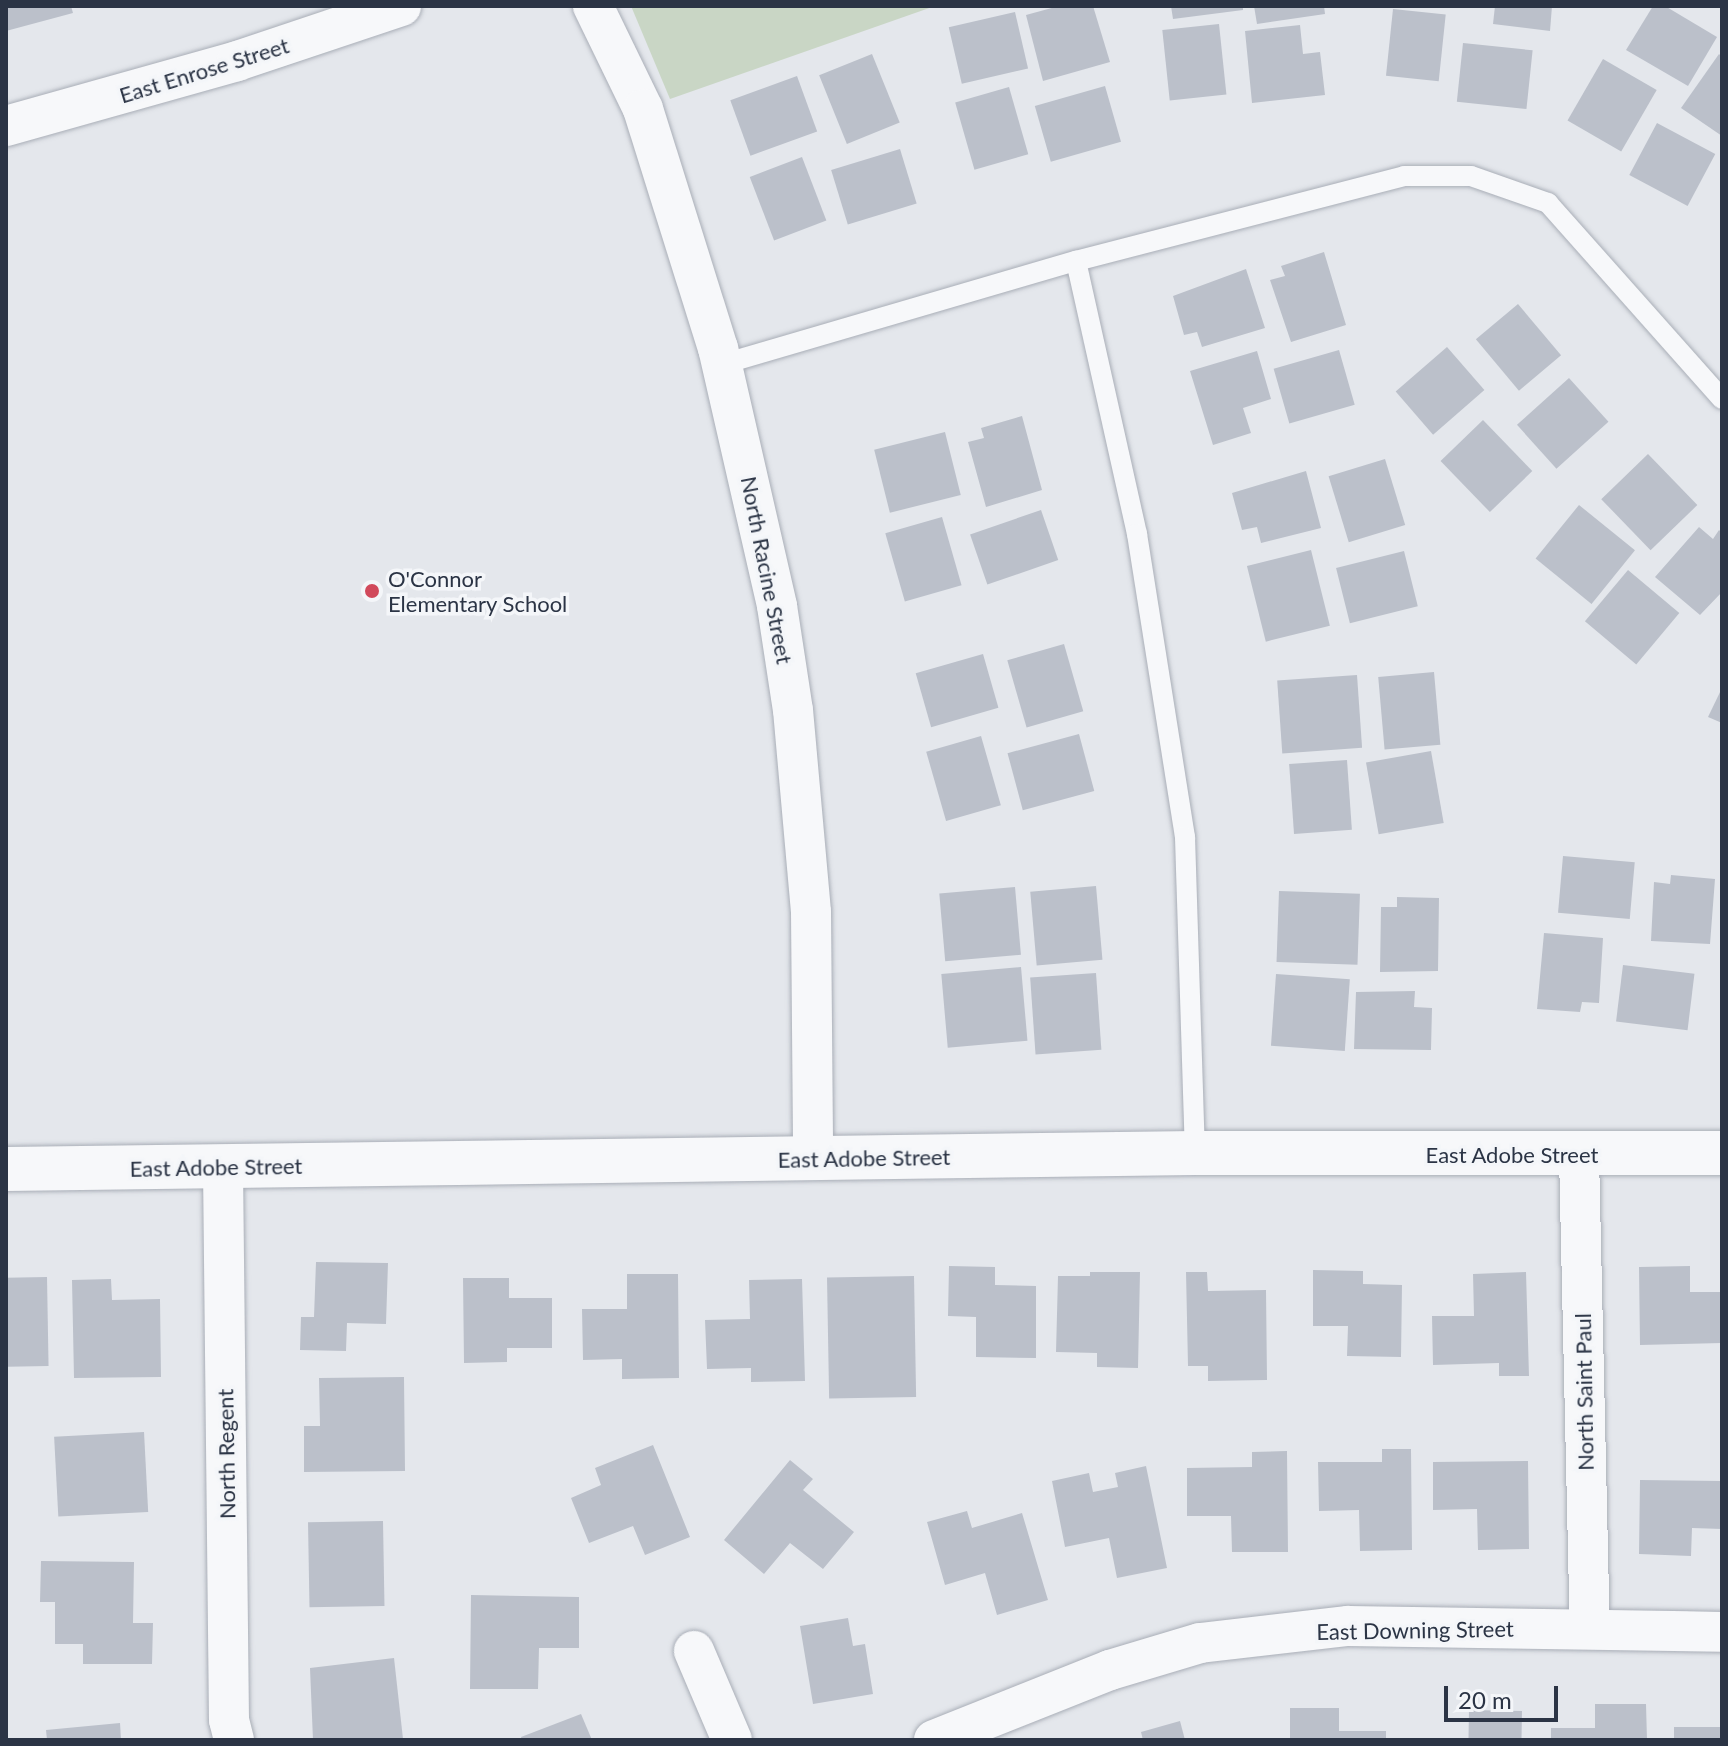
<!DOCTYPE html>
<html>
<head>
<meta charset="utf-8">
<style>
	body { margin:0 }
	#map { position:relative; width:1728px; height:1746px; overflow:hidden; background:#e4e7ec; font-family:Lato,sans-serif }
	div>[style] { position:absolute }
	.green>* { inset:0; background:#c9d6c5 }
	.building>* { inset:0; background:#bbc0ca; transform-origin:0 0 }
	.roads { filter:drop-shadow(0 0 2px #a9aeb7) drop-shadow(0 0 2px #a9aeb7) }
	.service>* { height:20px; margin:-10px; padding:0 10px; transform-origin:10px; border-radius:10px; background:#f7f8fa }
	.minor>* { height:40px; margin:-20px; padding:0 20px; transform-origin:20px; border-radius:20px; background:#f7f8fa }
	.tertiary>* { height:44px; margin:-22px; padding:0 22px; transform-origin:22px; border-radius:22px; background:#f7f8fa }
	.dots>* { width:22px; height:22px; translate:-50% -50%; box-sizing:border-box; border:4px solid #f4f6f9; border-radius:50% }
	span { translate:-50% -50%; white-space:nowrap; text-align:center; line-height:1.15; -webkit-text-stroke:7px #f4f6f9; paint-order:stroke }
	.street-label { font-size:22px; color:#2b3445 }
	.poi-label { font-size:22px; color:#2b3445 }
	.left { translate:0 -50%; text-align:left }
	.frame { position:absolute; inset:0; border:8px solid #2b3445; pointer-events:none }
	.scale { position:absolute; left:1444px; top:1686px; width:114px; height:36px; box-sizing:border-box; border:4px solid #2b3445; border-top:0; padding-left:10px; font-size:24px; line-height:28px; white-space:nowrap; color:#2b3445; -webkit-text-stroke:6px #f4f6f9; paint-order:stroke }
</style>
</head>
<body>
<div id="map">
	<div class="green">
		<div style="clip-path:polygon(631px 6px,935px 6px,670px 99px)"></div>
	</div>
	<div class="building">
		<div style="clip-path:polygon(6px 6px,71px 6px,73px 13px,6px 31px)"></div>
		<div style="clip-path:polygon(1059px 6px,1093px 6px,1110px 62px,1043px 81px,1026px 15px)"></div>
		<div style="clip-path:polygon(1171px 6px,1243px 6px,1243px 10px,1173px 19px)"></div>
		<div style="clip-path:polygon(1254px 6px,1324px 6px,1325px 14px,1257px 24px)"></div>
		<div style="clip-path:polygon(1495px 6px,1552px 6px,1550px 31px,1493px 24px)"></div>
		<div style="clip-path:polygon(1653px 6px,1665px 6px,1717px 37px,1688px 86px,1626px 50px)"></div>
		<div style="left:1393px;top:9px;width:53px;height:67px;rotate:6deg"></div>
		<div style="left:1015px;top:12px;width:58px;height:68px;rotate:77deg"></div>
		<div style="left:1219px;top:24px;width:71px;height:57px;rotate:84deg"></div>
		<div style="clip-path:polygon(1300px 25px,1303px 54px,1320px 52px,1325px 95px,1252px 103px,1245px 31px)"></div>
		<div style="left:1463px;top:43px;width:70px;height:59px;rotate:6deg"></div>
		<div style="left:872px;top:54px;width:74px;height:57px;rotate:68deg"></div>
		<div style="clip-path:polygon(1719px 54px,1722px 57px,1722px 136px,1681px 108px)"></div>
		<div style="left:1603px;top:59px;width:62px;height:71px;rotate:30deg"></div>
		<div style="left:797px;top:76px;width:59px;height:71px;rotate:70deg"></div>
		<div style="left:1105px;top:86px;width:58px;height:73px;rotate:74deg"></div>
		<div style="left:1009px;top:87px;width:70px;height:56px;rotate:74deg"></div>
		<div style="left:1657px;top:123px;width:66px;height:59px;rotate:28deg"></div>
		<div style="left:900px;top:149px;width:57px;height:72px;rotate:73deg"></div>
		<div style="left:802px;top:157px;width:68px;height:56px;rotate:69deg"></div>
		<div style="clip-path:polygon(1324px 252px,1346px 325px,1291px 342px,1270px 280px,1285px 276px,1281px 266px)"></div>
		<div style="clip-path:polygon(1246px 269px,1265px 328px,1202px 347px,1197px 332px,1184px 335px,1173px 296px)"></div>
		<div style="left:1518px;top:304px;width:67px;height:55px;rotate:50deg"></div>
		<div style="left:1447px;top:347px;width:57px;height:68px;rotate:49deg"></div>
		<div style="left:1339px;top:350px;width:57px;height:68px;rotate:74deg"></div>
		<div style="clip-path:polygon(1257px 351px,1271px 399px,1243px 408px,1251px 433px,1213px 445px,1190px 371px)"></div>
		<div style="left:1569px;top:378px;width:59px;height:70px;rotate:48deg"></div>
		<div style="clip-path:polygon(1022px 416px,1042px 490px,986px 507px,968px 442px,984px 438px,981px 428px)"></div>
		<div style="left:1483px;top:420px;width:71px;height:59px;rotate:46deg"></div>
		<div style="left:945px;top:432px;width:65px;height:73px;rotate:76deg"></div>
		<div style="left:1648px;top:454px;width:71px;height:65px;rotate:46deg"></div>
		<div style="left:1385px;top:459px;width:69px;height:59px;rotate:73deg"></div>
		<div style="clip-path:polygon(1306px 471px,1321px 528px,1261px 543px,1257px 527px,1242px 530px,1232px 493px)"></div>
		<div style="left:1579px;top:505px;width:72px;height:69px;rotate:39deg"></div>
		<div style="left:1041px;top:510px;width:53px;height:75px;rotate:71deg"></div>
		<div style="left:942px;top:517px;width:71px;height:59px;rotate:74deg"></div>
		<div style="clip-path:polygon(1699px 527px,1713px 539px,1719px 530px,1722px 533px,1722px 592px,1700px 615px,1655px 577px)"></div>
		<div style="left:1311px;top:550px;width:78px;height:66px;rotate:76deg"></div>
		<div style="left:1404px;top:551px;width:57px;height:70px;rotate:76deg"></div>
		<div style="left:1628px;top:570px;width:67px;height:67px;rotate:40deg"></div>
		<div style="left:1064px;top:644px;width:70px;height:59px;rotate:74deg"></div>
		<div style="left:983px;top:654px;width:56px;height:70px;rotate:74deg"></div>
		<div style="left:1434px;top:672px;width:73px;height:56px;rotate:85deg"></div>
		<div style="left:1357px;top:675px;width:73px;height:80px;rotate:86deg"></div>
		<div style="clip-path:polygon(1722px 688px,1722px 723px,1708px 717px)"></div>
		<div style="left:1079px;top:734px;width:59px;height:74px;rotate:75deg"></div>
		<div style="left:981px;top:736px;width:72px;height:57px;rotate:74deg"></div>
		<div style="left:1431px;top:751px;width:73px;height:66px;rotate:80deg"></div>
		<div style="left:1347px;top:760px;width:70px;height:58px;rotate:86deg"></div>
		<div style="left:1563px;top:856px;width:72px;height:57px;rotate:5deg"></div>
		<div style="clip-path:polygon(1671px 875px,1715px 879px,1710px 944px,1651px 941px,1654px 882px,1670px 884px)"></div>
		<div style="left:1096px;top:886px;width:74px;height:66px;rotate:85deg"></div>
		<div style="left:1015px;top:887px;width:68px;height:76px;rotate:85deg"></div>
		<div style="left:1279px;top:891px;width:81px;height:71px;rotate:2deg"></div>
		<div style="clip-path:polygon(1397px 897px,1439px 898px,1438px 971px,1380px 972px,1381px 907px,1397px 907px)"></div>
		<div style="clip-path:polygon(1544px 933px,1603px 938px,1599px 1003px,1582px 1002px,1580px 1012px,1537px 1009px)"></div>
		<div style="left:1623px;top:965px;width:72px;height:57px;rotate:7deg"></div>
		<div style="left:1021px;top:967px;width:74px;height:80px;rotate:85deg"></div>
		<div style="left:1096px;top:973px;width:77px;height:66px;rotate:86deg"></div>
		<div style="left:1276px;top:974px;width:74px;height:72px;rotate:4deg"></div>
		<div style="clip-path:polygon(1415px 991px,1414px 1007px,1432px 1008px,1431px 1050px,1354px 1049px,1356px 992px)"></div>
		<div style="clip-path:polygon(316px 1262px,388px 1263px,386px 1324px,347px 1323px,346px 1351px,300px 1350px,301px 1317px,314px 1317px)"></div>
		<div style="clip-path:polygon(949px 1266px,995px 1267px,995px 1285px,1036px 1286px,1036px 1358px,976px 1357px,976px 1317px,948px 1316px)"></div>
		<div style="clip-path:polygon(1690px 1266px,1690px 1292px,1722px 1292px,1722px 1343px,1640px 1345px,1639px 1267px)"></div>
		<div style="clip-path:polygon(1313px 1270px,1363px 1271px,1363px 1284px,1402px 1285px,1401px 1357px,1347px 1356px,1348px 1326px,1313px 1326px)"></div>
		<div style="clip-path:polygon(1090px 1272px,1140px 1272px,1138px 1368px,1097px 1367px,1097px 1353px,1056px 1352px,1058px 1276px,1090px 1276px)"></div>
		<div style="clip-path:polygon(1186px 1272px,1207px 1272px,1208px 1291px,1266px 1290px,1267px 1380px,1208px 1381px,1208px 1366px,1188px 1366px)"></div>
		<div style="clip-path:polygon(1526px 1272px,1529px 1376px,1499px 1376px,1499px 1363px,1433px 1365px,1432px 1316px,1474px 1316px,1473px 1274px)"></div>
		<div style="clip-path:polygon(627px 1274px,678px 1274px,679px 1378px,622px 1379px,622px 1359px,583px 1360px,582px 1309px,627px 1309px)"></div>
		<div style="left:914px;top:1276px;width:121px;height:87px;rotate:89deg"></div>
		<div style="left:47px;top:1277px;width:89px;height:41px;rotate:89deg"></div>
		<div style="clip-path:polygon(463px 1278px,509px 1278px,509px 1298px,552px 1298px,552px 1348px,507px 1348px,507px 1362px,464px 1363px)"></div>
		<div style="clip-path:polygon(111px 1279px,112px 1300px,160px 1299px,161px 1377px,74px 1378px,72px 1280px)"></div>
		<div style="clip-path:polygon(802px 1279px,805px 1381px,751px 1382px,751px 1368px,707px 1369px,705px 1320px,750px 1319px,749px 1280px)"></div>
		<div style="clip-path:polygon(404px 1377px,405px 1471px,304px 1472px,304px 1426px,320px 1426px,319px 1378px)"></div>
		<div style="left:144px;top:1432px;width:80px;height:90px;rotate:87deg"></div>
		<div style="clip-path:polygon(653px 1445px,690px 1537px,645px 1555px,633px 1526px,589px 1543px,571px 1498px,601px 1485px,595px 1468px)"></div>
		<div style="clip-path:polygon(1382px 1449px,1411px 1449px,1412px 1550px,1360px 1551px,1359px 1510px,1319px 1511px,1318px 1462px,1382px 1462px)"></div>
		<div style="clip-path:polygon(1287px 1451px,1288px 1552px,1232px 1552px,1231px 1516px,1187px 1516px,1187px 1468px,1252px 1467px,1252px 1452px)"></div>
		<div style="clip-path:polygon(790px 1460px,813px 1479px,803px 1490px,854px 1532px,823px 1569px,790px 1543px,764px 1574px,724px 1540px)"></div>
		<div style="clip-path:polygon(1528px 1461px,1529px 1549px,1478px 1550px,1477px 1509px,1433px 1510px,1433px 1462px)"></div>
		<div style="clip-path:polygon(1146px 1466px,1167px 1568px,1117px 1578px,1109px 1538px,1065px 1547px,1052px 1481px,1089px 1473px,1093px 1492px,1118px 1487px,1115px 1473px)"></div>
		<div style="clip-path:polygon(1640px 1480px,1722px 1481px,1722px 1529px,1692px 1528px,1691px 1556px,1639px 1554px)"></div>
		<div style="clip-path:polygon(967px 1511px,972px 1528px,1022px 1513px,1048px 1600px,997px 1615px,985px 1573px,945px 1585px,927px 1522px)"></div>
		<div style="left:383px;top:1521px;width:85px;height:75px;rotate:89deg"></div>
		<div style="clip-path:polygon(41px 1561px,134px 1562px,133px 1623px,153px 1623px,152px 1664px,83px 1664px,83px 1644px,55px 1644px,55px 1602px,40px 1602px)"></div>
		<div style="clip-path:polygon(471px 1595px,579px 1597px,579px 1648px,539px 1648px,538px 1689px,470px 1689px)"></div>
		<div style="clip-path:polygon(848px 1618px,853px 1646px,865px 1644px,873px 1694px,813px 1704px,800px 1626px)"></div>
		<div style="clip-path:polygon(394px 1658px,403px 1739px,313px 1740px,310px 1668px)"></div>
		<div style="clip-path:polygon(1595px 1704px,1646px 1704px,1647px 1740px,1551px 1740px,1551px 1728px,1595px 1728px)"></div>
		<div style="clip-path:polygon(1290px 1708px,1339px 1708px,1339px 1731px,1386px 1731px,1386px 1740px,1290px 1740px)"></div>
		<div style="left:1469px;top:1710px;width:53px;height:30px;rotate:1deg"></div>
		<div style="clip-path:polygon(581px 1714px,592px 1740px,522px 1740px,521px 1737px)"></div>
		<div style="clip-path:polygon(1180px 1721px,1185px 1740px,1143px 1740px,1141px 1732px)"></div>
		<div style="clip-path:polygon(120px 1723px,121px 1740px,47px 1740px,46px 1730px)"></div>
		<div style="left:1722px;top:1727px;width:13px;height:48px;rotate:90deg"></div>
	</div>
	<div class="roads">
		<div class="service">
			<div style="left:1076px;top:261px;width:280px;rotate:77.4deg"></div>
			<div style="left:1137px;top:534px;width:307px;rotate:81deg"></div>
			<div style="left:1185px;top:837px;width:316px;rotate:88.2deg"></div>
			<div style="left:723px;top:364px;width:368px;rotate:-16.3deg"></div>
			<div style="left:1076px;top:261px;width:339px;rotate:-14.5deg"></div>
			<div style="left:1404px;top:176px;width:67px"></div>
			<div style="left:1471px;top:176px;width:82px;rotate:19.3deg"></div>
			<div style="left:1548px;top:203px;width:262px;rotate:48.4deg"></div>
		</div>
		<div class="minor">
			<div style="left:593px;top:6px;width:114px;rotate:64.1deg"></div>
			<div style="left:643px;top:109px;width:250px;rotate:72.6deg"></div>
			<div style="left:718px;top:348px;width:265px;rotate:77.1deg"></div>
			<div style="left:777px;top:606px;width:105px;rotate:81.3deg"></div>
			<div style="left:793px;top:710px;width:203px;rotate:84.9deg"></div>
			<div style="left:811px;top:912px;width:247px;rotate:89.5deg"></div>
			<div style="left:6px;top:126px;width:240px;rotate:-15.7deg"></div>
			<div style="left:237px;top:61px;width:173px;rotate:-18.5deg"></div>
			<div style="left:1579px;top:1155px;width:474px;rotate:88.7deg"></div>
			<div style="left:223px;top:1167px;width:553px;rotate:89.38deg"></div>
			<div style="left:229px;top:1720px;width:21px;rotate:76deg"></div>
			<div style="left:694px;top:1651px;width:97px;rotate:66.9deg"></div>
			<div style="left:934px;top:1740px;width:189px;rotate:-21.7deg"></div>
			<div style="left:1110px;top:1670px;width:94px;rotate:-16.7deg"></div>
			<div style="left:1200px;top:1643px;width:149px;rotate:-6.6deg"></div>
			<div style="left:1348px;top:1626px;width:374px;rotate:0.9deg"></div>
		</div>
		<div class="tertiary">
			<div style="left:6px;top:1169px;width:1189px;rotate:-0.77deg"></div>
			<div style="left:1195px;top:1153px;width:527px"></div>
		</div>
	</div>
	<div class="dots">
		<div style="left:372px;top:591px;background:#d1495b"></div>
	</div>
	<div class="street-label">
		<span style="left:204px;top:70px;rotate:-17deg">East Enrose Street</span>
		<span style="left:767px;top:570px;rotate:79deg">North Racine Street</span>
		<span style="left:1512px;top:1155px">East Adobe Street</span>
		<span style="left:864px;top:1158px;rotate:-1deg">East Adobe Street</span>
		<span style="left:216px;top:1167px;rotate:-1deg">East Adobe Street</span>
		<span style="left:1584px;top:1392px;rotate:-91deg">North Saint Paul</span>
		<span style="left:226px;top:1454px;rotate:-91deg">North Regent</span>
		<span style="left:1415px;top:1630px;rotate:-1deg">East Downing Street</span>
	</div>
	<div class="poi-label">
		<span class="left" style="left:388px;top:591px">O'Connor<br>Elementary School</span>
	</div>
	<div class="frame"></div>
	<div class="scale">20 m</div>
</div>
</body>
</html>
